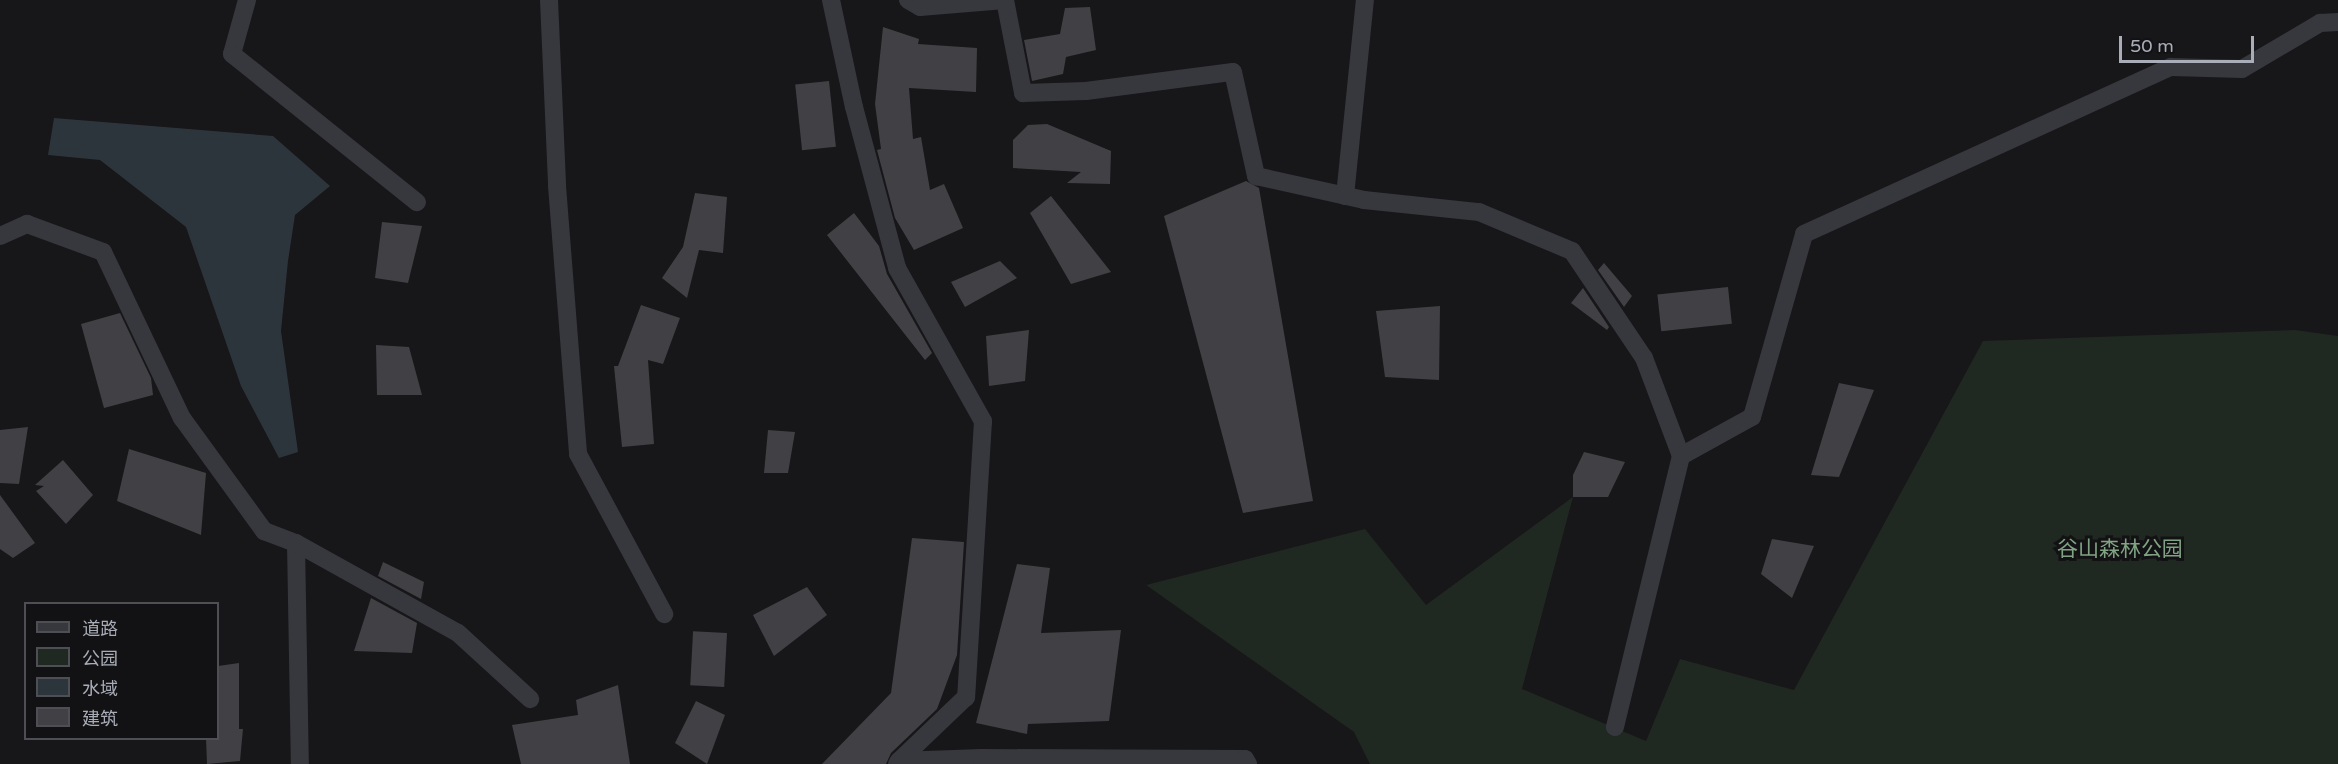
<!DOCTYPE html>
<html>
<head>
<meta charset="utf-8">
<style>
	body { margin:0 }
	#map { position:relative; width:2338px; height:764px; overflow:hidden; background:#171618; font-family:"Varela Round","Noto Sans SC",sans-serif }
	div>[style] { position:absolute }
	.green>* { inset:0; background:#202822 }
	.water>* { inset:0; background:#2d353c }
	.building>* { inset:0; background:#414145; transform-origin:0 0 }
	.minor>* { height:18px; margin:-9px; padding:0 9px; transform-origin:9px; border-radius:9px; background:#37383d }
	span { translate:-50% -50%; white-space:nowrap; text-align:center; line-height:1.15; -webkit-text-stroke:6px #121113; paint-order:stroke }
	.park-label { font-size:21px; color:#80a383 }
	.legend { position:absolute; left:24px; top:602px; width:195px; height:138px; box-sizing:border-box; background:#121113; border:2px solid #4e4f55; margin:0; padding:8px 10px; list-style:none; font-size:18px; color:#a9adb8 }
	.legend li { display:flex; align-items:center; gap:12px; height:30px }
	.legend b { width:30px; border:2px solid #4e4f55 }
	.scale { position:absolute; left:2119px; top:36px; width:135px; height:27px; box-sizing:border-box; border:3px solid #a9adb8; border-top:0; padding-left:8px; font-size:18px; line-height:21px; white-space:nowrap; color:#a9adb8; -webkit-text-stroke:4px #121113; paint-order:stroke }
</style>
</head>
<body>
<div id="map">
	<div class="green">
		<div style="clip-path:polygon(2295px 330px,2338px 336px,2338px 764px,1370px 764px,1354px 732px,1146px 585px,1365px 529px,1426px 605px,1573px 497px,1522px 689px,1646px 741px,1680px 659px,1794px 690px,1983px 341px)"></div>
	</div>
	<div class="water">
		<div style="clip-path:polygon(54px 118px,273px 136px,330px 186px,295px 215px,288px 261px,281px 331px,298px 452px,279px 458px,241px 386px,186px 227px,100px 160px,48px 155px)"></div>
	</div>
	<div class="building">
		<div style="clip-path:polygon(1090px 7px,1096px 50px,1066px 57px,1063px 74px,1032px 81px,1024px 40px,1060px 34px,1065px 8px)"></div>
		<div style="clip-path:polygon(883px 27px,919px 39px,918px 44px,977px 48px,976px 92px,909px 88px,913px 139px,921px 137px,930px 190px,944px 184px,963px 228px,914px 250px,895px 218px,877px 150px,881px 149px,875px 104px)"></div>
		<div style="left:829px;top:81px;width:66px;height:34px;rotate:84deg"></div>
		<div style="clip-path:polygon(1047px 124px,1111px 151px,1110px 184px,1067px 183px,1081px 172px,1013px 168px,1013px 140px,1028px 125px)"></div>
		<div style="clip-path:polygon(1246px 181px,1259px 188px,1313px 501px,1243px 513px,1164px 216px)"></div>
		<div style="clip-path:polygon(695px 193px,727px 197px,723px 253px,699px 250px,687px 298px,662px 278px,683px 247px)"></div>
		<div style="clip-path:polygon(1051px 196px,1111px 272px,1071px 284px,1030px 213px)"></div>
		<div style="clip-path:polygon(854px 213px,879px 246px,887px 274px,932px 353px,925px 360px,827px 235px)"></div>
		<div style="clip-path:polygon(382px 222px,422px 226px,408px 283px,375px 278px)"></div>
		<div style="clip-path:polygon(1000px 261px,1017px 278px,965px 307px,951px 282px)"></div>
		<div style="clip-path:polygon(1604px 263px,1632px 296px,1624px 307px,1598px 270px)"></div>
		<div style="left:1728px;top:287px;width:37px;height:71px;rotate:84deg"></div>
		<div style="clip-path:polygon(1583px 288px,1609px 327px,1607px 330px,1571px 303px)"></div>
		<div style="clip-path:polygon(641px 305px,680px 318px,663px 364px,648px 360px,654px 444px,622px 447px,614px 366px,618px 366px)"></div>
		<div style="clip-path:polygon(1440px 306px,1439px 380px,1385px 377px,1376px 311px)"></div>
		<div style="clip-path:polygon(120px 313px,151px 378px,153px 395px,104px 408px,81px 324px)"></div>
		<div style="clip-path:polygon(1029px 330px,1025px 381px,989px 386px,986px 336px)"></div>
		<div style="clip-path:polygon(376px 345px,409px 347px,422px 395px,377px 395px)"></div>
		<div style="clip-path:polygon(1839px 383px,1874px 390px,1839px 477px,1811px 475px)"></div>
		<div style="clip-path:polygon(28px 427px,19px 484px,0 483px,0 430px)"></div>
		<div style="clip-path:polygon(768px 430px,795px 432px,788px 473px,764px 473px)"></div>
		<div style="clip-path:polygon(129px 449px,206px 473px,201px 535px,117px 501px)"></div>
		<div style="clip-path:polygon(1584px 452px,1625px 462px,1608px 497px,1573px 497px,1573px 475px)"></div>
		<div style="clip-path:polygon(63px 460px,93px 495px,66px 524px,36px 491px,44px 486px,35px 485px)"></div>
		<div style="clip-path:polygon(0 495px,35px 543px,13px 558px,0 549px)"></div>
		<div style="clip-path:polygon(912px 538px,964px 542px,957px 655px,937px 709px,891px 753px,886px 764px,822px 764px,891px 693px)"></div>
		<div style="clip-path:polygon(1772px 539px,1814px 546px,1792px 598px,1761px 574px)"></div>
		<div style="clip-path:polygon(383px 562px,424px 582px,421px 599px,378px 576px)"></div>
		<div style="clip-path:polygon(1017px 564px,1050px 568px,1041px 633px,1121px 630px,1109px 721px,1028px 724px,1027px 734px,976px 723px)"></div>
		<div style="clip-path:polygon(807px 587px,827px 615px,774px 656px,753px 615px)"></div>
		<div style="clip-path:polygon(371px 598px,417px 623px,412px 653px,354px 651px)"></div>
		<div style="left:727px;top:633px;width:54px;height:34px;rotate:93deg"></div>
		<div style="clip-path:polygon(239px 663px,239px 729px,243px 729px,240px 761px,207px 764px,206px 738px,218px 738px,218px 666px)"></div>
		<div style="clip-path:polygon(618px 685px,630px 764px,521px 764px,512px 725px,578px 715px,576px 700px)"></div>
		<div style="clip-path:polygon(696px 701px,725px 715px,707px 764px,675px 743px)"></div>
	</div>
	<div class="minor">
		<div style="left:247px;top:0;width:56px;rotate:105.5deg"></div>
		<div style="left:232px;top:54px;width:237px;rotate:38.7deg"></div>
		<div style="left:549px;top:0;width:186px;rotate:87.5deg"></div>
		<div style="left:557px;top:186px;width:269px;rotate:85.5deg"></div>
		<div style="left:578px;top:454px;width:182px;rotate:61.7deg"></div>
		<div style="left:831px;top:0;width:109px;rotate:77.9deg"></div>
		<div style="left:854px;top:107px;width:167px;rotate:75deg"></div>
		<div style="left:897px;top:268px;width:176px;rotate:60.7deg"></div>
		<div style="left:983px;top:421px;width:277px;rotate:93.5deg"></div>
		<div style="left:966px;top:697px;width:93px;rotate:136.3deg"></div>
		<div style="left:908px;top:0;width:14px;rotate:30deg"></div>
		<div style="left:920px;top:7px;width:85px;rotate:-4.7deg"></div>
		<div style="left:1005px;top:0;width:95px;rotate:79deg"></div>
		<div style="left:1023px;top:93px;width:63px;rotate:-1.8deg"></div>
		<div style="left:1086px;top:91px;width:148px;rotate:-7.4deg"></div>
		<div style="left:1233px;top:72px;width:107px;rotate:77.5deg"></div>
		<div style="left:1256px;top:176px;width:111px;rotate:12.5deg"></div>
		<div style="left:1364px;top:200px;width:116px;rotate:6deg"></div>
		<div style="left:1479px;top:212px;width:101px;rotate:22.8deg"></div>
		<div style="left:1572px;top:251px;width:129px;rotate:56.1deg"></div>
		<div style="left:1644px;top:358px;width:105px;rotate:69.3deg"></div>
		<div style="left:1681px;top:456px;width:279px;rotate:103.7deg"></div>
		<div style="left:1345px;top:196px;width:197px;rotate:-84.2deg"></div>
		<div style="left:0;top:236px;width:30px;rotate:-24deg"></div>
		<div style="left:27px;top:224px;width:81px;rotate:20.2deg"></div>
		<div style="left:103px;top:252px;width:184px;rotate:64.6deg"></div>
		<div style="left:182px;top:418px;width:140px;rotate:54deg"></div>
		<div style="left:264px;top:531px;width:34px;rotate:21deg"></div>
		<div style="left:296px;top:543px;width:221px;rotate:89deg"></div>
		<div style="left:1681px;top:456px;width:81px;rotate:-28.8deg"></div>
		<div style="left:1752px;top:417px;width:190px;rotate:-74.1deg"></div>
		<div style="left:1804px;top:234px;width:403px;rotate:-24.5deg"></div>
		<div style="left:2171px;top:67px;width:71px;rotate:1.6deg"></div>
		<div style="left:2242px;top:69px;width:91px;rotate:-30.5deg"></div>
		<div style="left:2320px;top:23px;width:18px;rotate:-3deg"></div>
		<div style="left:296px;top:543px;width:185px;rotate:29.1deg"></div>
		<div style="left:458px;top:633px;width:98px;rotate:42.5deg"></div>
		<div style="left:897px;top:764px;width:4px;rotate:-56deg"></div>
		<div style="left:899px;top:761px;width:82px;rotate:-2.1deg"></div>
		<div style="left:981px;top:758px;width:264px;rotate:0.2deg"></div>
		<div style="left:1245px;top:759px;width:6px;rotate:59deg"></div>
	</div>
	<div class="park-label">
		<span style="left:2120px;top:550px">谷山森林公园</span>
	</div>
	<ul class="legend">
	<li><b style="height:8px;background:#37383d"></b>道路</li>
	<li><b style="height:16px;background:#202822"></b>公园</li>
	<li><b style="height:16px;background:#2d353c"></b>水域</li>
	<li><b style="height:16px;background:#414145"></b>建筑</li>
	</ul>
	<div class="scale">50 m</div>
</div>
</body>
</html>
